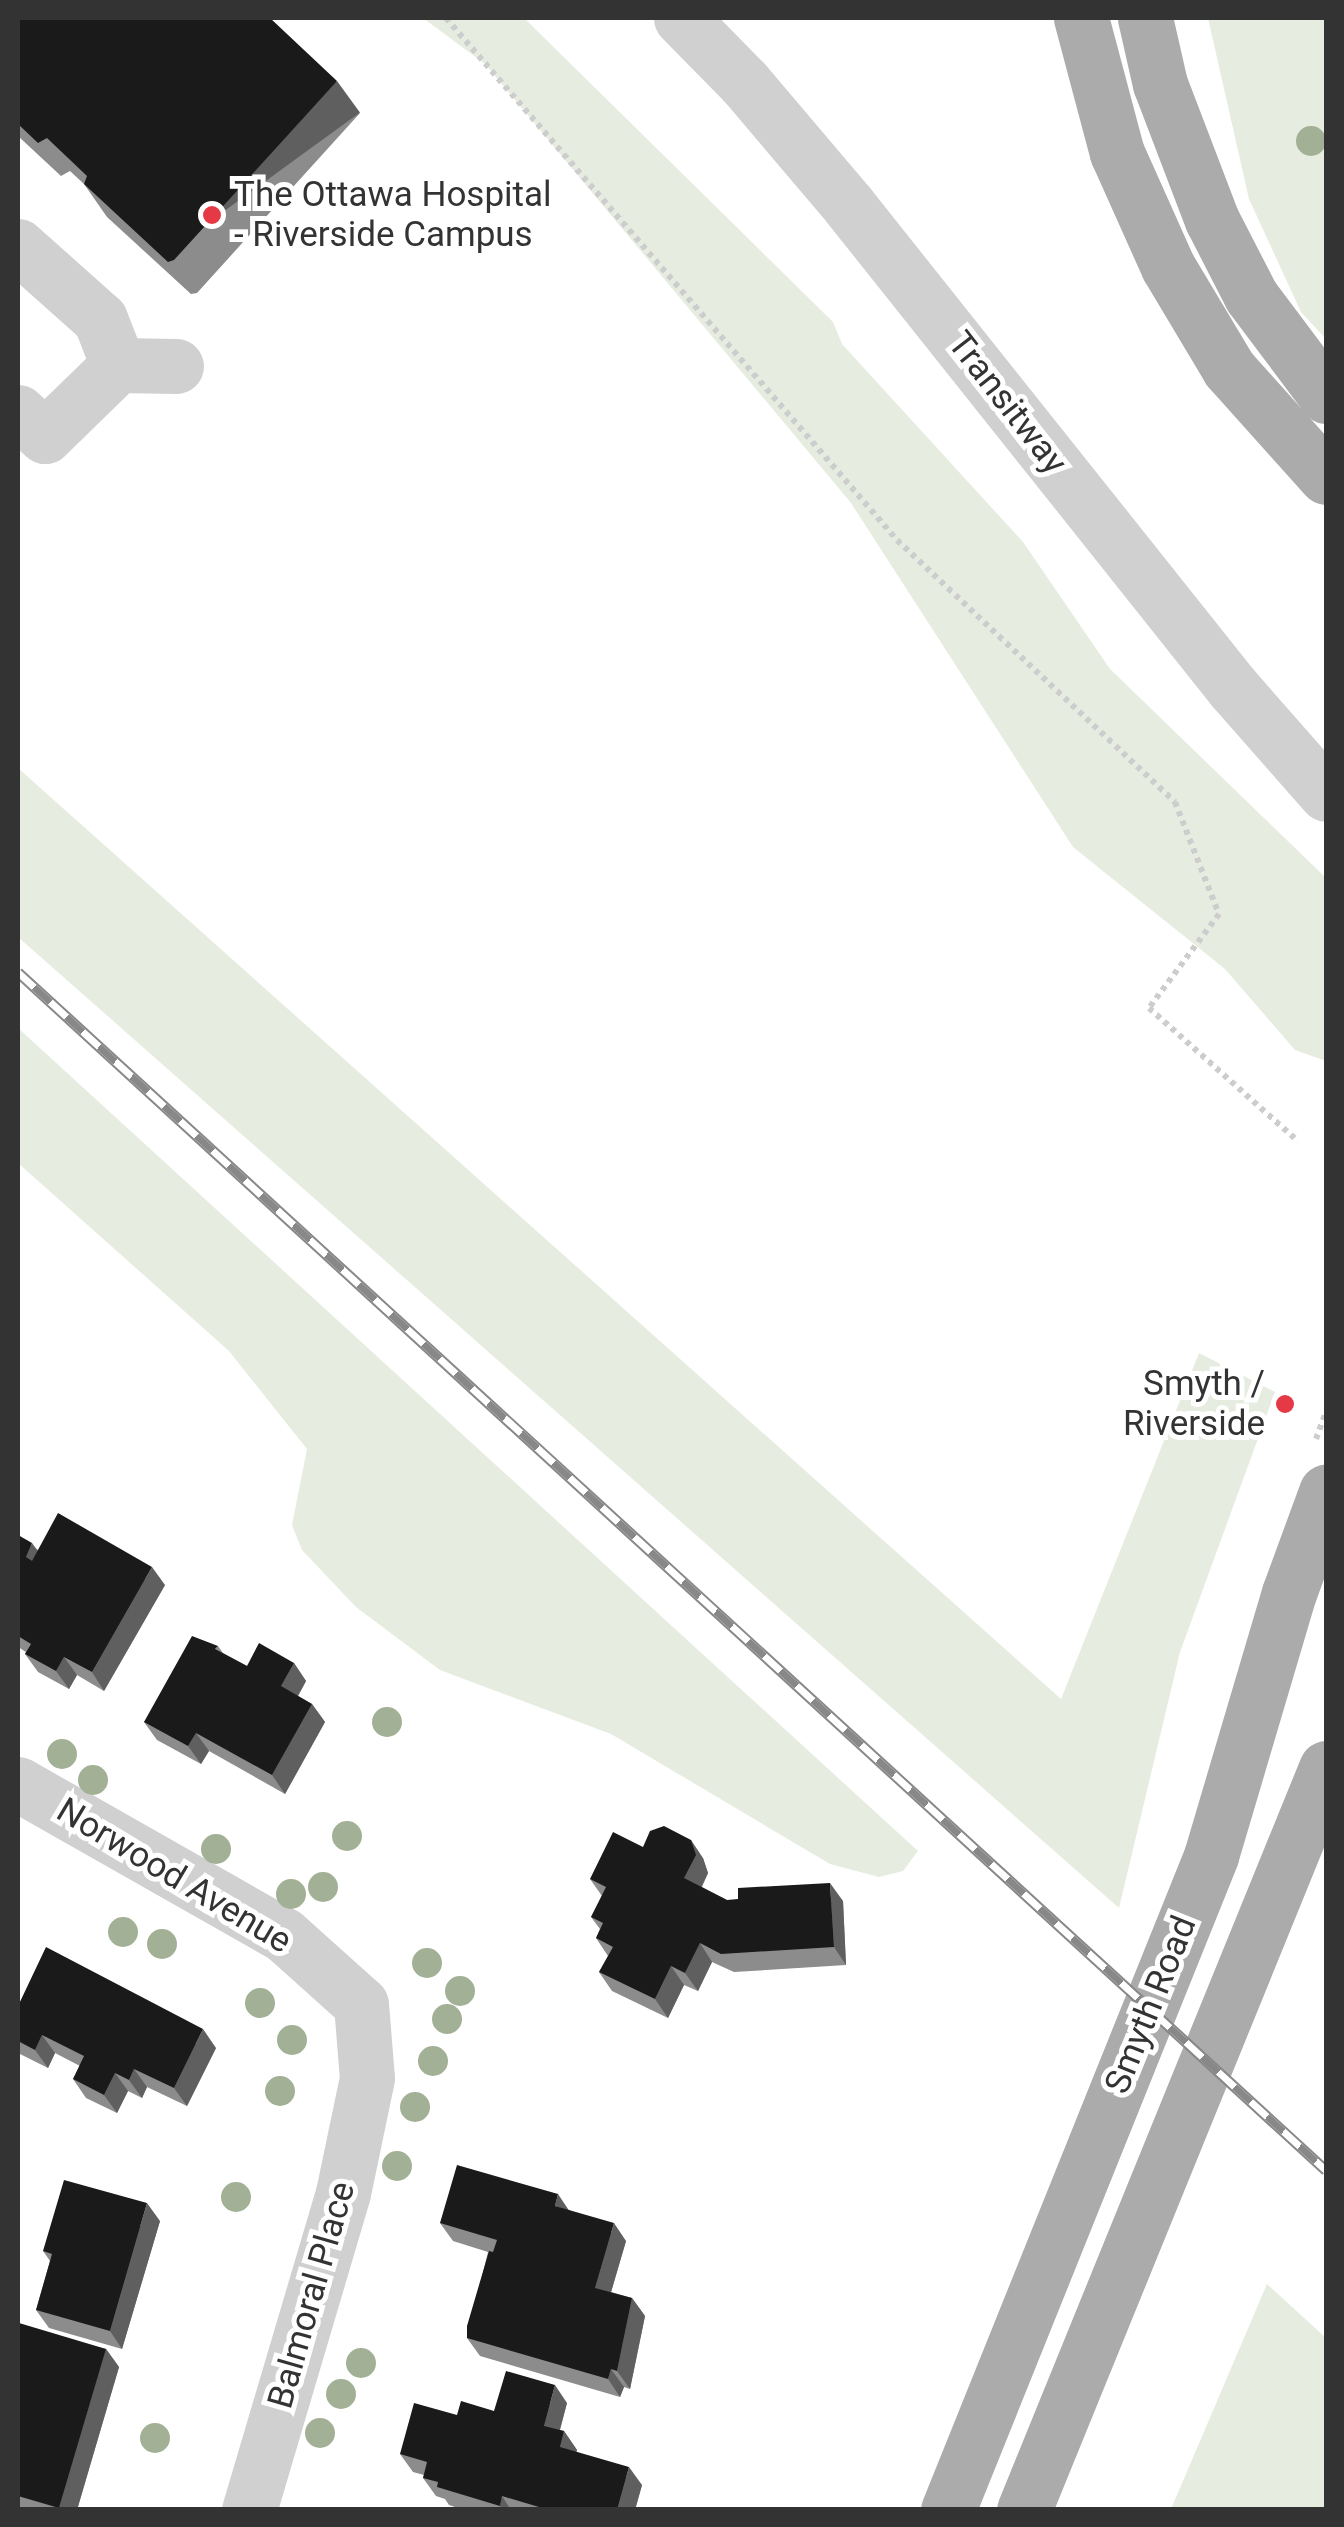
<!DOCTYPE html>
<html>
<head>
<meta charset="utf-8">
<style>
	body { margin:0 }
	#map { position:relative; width:1344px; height:2527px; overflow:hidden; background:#fff; font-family:Roboto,sans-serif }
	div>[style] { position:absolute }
	.green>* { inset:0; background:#e6ecdf }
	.path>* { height:6px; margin-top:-3px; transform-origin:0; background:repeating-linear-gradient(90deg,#cdcdcd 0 5px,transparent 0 10px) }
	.minor>* { height:55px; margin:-27.5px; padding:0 27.5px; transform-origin:27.5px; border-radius:27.5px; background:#d0d0d0 }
	.major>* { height:55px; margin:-27.5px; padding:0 27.5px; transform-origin:27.5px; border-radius:27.5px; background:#ababab }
	.rail>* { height:11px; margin-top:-5.5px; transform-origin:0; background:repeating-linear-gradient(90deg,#fff 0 22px,#888 0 44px); box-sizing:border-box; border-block:2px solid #888 }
	.trees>* { width:30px; height:30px; margin:-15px; border-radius:50%; background:#a2b095 }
	.wall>* { inset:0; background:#8c8c8c }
	.shaded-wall>* { inset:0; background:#5f5f5f; transform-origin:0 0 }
	.building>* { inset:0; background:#1a1a1a }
	.dots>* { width:28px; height:28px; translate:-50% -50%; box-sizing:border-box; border:5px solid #fff; border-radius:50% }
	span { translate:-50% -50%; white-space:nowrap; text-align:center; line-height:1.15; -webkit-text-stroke:10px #fff; paint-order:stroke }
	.poi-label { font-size:35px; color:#333 }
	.left { translate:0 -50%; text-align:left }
	.right { translate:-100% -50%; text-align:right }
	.street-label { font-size:35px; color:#333 }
	.frame { position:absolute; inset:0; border:20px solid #333; pointer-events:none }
</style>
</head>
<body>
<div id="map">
	<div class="green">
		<div style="clip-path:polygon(423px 18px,524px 18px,833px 322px,842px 344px,1023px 542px,1110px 669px,1326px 878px,1326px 1061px,1295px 1050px,1225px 969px,1073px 847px,851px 503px,485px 64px)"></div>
		<div style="clip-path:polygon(1208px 18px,1326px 18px,1326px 339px,1301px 312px,1249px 199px)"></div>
		<div style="clip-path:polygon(18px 768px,1061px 1699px,1199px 1353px,1275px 1392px,1180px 1652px,1119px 1908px,18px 937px)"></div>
		<div style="clip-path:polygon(18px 1028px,918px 1851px,903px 1871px,879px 1877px,830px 1864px,611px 1734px,440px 1670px,356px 1607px,302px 1550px,292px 1525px,307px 1449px,229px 1351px,18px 1163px)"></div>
		<div style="clip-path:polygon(1267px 2284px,1326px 2338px,1326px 2509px,1171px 2509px)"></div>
	</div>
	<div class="path">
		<div style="left:446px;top:18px;width:690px;rotate:49.17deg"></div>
		<div style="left:897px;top:540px;width:382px;rotate:43.3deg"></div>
		<div style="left:1175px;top:802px;width:120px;rotate:68.6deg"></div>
		<div style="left:1219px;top:914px;width:117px;rotate:126.7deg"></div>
		<div style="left:1149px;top:1008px;width:200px;rotate:41.8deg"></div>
		<div style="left:1316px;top:1439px;width:29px;rotate:-70deg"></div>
	</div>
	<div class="minor">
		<div style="left:681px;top:18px;width:90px;rotate:45.5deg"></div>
		<div style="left:744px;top:82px;width:162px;rotate:49.7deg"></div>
		<div style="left:849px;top:206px;width:616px;rotate:51.46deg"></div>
		<div style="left:1233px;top:688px;width:141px;rotate:48.7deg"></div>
		<div style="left:18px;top:246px;width:110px;rotate:41.7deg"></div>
		<div style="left:100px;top:319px;width:49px;rotate:68.6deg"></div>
		<div style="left:18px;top:412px;width:36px;rotate:42deg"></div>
		<div style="left:45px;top:436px;width:102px;rotate:-44.2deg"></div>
		<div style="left:118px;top:365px;width:58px;rotate:1deg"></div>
		<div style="left:18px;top:1784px;width:306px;rotate:29.6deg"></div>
		<div style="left:284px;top:1935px;width:103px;rotate:41.9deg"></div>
		<div style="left:361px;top:2004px;width:74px;rotate:85.4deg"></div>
		<div style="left:367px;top:2078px;width:117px;rotate:101.8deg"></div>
		<div style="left:343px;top:2193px;width:331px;rotate:106.5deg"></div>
	</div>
	<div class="major">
		<div style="left:1081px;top:18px;width:140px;rotate:75.1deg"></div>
		<div style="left:1117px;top:153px;width:125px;rotate:65.9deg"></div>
		<div style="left:1168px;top:267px;width:119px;rotate:59.1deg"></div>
		<div style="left:1229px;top:369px;width:145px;rotate:48.1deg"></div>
		<div style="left:1145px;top:18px;width:68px;rotate:77.2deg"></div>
		<div style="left:1160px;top:84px;width:146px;rotate:69.1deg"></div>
		<div style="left:1212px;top:220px;width:85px;rotate:62.8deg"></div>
		<div style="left:1251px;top:296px;width:125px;rotate:53.1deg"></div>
		<div style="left:948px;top:2510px;width:705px;rotate:-68.09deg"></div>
		<div style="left:1211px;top:1856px;width:274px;rotate:-73.5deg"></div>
		<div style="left:1289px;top:1593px;width:108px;rotate:-69.9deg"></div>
		<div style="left:1024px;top:2510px;width:801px;rotate:-67.85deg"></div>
	</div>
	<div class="rail">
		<div style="left:18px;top:972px;width:1774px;rotate:42.49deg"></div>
	</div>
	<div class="trees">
		<div style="left:1311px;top:141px"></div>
		<div style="left:387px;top:1722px"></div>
		<div style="left:62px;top:1754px"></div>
		<div style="left:93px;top:1780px"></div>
		<div style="left:347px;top:1836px"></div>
		<div style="left:216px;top:1849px"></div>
		<div style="left:323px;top:1887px"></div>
		<div style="left:291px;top:1894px"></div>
		<div style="left:123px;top:1932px"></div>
		<div style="left:162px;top:1944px"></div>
		<div style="left:427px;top:1963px"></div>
		<div style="left:460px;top:1991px"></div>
		<div style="left:260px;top:2003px"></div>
		<div style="left:447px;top:2019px"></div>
		<div style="left:292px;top:2040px"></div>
		<div style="left:433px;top:2061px"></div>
		<div style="left:280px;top:2091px"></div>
		<div style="left:415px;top:2107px"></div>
		<div style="left:397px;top:2166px"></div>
		<div style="left:236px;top:2197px"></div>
		<div style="left:361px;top:2363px"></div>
		<div style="left:341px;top:2394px"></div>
		<div style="left:320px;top:2433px"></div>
		<div style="left:155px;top:2438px"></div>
	</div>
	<div class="wall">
		<div style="clip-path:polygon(18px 18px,360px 113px,197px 293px,191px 294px,107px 217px,84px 184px,70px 171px,61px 176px,18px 136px)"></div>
		<div style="clip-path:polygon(18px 1535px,38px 1550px,165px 1585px,104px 1691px,77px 1675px,69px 1689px,38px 1672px,25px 1654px,26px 1652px,18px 1647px)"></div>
		<div style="clip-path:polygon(218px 1646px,223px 1653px,247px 1666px,294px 1663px,306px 1681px,298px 1696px,312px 1704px,325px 1722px,285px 1794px,209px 1751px,201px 1764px,157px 1740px,144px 1722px)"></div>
		<div style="clip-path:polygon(703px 1858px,708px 1873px,702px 1887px,727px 1900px,843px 1901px,846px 1965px,734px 1972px,712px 1962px,698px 1991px,684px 1985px,668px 2018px,612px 1991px,599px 1972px,608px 1956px,596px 1938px,600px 1929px,591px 1917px,602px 1896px,590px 1879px)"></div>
		<div style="clip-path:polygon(18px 2006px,216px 2048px,187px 2106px,147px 2087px,142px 2098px,128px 2091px,117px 2113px,86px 2098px,73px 2079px,80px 2066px,55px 2053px,48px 2068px,18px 2053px)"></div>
		<div style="clip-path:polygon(569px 2210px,626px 2241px,611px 2292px,632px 2298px,645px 2316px,630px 2389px,624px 2387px,620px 2397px,480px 2356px,467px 2338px,488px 2252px,453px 2241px,440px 2223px)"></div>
		<div style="clip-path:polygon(160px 2221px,122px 2349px,49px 2328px,36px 2310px,50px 2261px,43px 2251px)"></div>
		<div style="clip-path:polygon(18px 2327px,106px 2349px,119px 2367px,77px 2510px,18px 2510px)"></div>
		<div style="clip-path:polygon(567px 2403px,560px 2430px,564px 2431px,577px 2450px,576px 2452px,642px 2485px,635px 2510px,464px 2510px,449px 2505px,445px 2499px,436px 2496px,423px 2478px,424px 2475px,413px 2472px,400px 2454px,457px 2415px)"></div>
	</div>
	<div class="shaded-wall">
		<div style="left:337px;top:81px;width:39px;height:242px;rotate:54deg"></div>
		<div style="clip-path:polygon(32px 1543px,45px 1561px,38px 1576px,26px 1557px)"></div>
		<div style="clip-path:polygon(152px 1567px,165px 1585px,104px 1691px,92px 1672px)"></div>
		<div style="clip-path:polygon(64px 1657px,77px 1675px,69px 1689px,56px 1671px)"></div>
		<div style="clip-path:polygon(294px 1663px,306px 1681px,293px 1705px,281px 1686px)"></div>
		<div style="clip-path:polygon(312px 1704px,325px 1722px,285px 1794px,272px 1775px)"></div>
		<div style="clip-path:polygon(196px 1733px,209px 1751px,201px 1764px,188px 1746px)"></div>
		<div style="clip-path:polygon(691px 1840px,703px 1858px,708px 1873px,697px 1896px,684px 1878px)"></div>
		<div style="clip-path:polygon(830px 1883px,843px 1901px,846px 1965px,834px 1947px)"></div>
		<div style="clip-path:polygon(700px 1943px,712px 1962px,698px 1991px,685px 1973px)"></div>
		<div style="clip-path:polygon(671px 1966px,684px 1985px,668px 2018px,655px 1999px)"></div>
		<div style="clip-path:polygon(203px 2029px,216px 2048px,187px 2106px,174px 2088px)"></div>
		<div style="clip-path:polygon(42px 2035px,55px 2053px,48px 2068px,35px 2050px)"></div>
		<div style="clip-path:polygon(134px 2069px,147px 2087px,142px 2098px,129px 2080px)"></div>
		<div style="clip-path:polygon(115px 2073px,128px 2091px,117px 2113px,104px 2095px)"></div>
		<div style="clip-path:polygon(558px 2194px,570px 2212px,555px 2206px)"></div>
		<div style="clip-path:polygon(147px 2203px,160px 2221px,122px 2349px,110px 2331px)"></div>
		<div style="clip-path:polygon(614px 2223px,626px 2241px,607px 2306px,595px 2288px)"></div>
		<div style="clip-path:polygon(632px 2298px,645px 2316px,630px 2389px,617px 2371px)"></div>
		<div style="clip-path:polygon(106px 2349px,119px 2367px,77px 2510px,60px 2510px,59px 2508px)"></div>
		<div style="clip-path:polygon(611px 2369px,624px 2387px,620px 2397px,608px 2379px)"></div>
		<div style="clip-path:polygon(555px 2385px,567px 2403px,556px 2444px,544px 2426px)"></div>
		<div style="clip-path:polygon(564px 2431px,577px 2450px,573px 2465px,560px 2447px)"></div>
		<div style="clip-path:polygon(629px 2467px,642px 2485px,635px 2510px,617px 2510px)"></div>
		<div style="clip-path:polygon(502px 2496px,511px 2510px,502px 2510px,500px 2506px)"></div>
	</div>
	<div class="building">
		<div style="clip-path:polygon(18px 18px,270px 18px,337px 81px,174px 260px,168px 262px,84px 184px,87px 176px,47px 138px,38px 143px,18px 124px)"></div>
		<div style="clip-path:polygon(58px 1513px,152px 1567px,92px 1672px,64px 1657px,56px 1671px,25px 1654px,31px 1644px,18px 1636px,18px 1535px,32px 1543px,26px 1557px,32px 1561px)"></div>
		<div style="clip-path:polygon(192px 1636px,218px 1646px,215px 1649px,247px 1666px,259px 1643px,294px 1663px,281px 1686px,312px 1704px,272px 1775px,196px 1733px,188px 1746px,144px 1722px)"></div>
		<div style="clip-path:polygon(664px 1826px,691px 1840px,696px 1855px,684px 1878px,727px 1900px,738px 1899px,738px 1888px,830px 1883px,834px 1947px,721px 1954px,700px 1943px,685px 1973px,671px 1966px,655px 1999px,599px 1972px,613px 1947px,596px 1938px,603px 1923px,591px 1917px,606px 1887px,590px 1879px,613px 1832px,643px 1847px,650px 1831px)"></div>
		<div style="clip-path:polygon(46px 1947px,203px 2029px,174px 2088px,134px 2069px,129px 2080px,115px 2073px,104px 2095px,73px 2079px,84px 2056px,42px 2035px,35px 2050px,18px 2041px,18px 2006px)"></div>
		<div style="clip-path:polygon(457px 2165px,558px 2194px,555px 2206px,614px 2223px,595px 2288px,632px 2298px,617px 2371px,611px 2369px,608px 2379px,467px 2338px,467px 2326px,489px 2251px,493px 2252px,497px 2240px,440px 2223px)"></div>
		<div style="clip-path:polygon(64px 2180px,147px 2203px,110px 2331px,36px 2310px,52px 2254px,43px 2251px)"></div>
		<div style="clip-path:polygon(19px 2323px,106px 2349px,59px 2508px,18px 2496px)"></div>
		<div style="clip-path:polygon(506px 2371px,555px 2385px,544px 2426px,564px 2431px,560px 2447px,629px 2467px,617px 2510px,549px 2510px,502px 2496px,500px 2506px,437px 2487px,438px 2482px,423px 2478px,427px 2462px,400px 2454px,414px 2403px,457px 2415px,461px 2401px,494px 2411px)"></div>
	</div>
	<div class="dots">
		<div style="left:212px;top:215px;background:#e63946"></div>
		<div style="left:1285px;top:1404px;background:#e63946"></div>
	</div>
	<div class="poi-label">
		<span class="left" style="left:234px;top:215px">The Ottawa Hospital<br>- Riverside Campus</span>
		<span class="right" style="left:1265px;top:1404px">Smyth /<br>Riverside</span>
	</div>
	<div class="street-label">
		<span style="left:1007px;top:403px;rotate:52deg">Transitway</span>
		<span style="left:174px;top:1876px;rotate:31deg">Norwood Avenue</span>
		<span style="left:1151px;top:2005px;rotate:-68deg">Smyth Road</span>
		<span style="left:312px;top:2295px;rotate:-74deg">Balmoral Place</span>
	</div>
	<div class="frame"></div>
</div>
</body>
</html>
